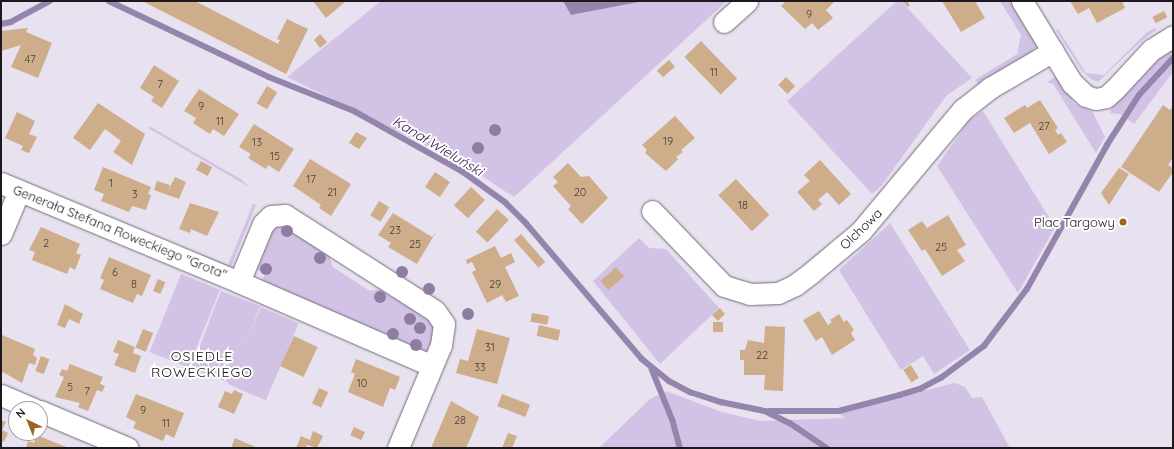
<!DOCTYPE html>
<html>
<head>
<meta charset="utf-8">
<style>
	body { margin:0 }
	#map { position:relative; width:1174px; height:449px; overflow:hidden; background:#e7e1f0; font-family:Quicksand,sans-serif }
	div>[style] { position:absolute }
	.green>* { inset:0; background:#d2c3e6; transform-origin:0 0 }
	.water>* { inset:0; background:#9584ab }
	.stream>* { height:5.5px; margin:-2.75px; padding:0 2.75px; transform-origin:2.75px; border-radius:2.75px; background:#9584ab }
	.building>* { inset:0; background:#cead8b; transform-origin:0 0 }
	.roads { filter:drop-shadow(0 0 1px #716c79) drop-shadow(0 0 1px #716c79) }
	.street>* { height:21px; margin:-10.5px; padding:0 10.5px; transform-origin:10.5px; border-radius:10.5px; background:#fff }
	.trees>* { width:12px; height:12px; margin:-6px; border-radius:50%; background:#8e7da1 }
	.dots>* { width:11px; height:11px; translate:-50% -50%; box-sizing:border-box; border:2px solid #fff; border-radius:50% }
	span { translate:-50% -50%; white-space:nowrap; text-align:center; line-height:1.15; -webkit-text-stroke:4px #fff; paint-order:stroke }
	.number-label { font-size:11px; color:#483d39 }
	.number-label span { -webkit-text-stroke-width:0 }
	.poi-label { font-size:13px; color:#1b181e }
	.right { translate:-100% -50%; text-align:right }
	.street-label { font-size:13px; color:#1b181e }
	.water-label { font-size:14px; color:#351c4e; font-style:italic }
	.neighbourhood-label { font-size:14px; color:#1b181e; letter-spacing:1px }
	.frame { position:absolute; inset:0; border:2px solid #1b181e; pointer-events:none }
	.north { position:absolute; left:8px; top:401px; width:40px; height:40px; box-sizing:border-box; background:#fff; border:1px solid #a4a3a5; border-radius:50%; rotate:317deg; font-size:11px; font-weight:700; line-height:16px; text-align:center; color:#1b181e }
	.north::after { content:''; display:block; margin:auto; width:14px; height:18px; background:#9d6521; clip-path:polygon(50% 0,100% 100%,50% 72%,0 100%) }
</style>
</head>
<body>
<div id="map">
	<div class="green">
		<div style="clip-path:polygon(381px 1px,563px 1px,571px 15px,644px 1px,727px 1px,514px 197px,462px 163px,287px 77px)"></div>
		<div style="clip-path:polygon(897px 1px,901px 1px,972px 78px,946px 96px,882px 185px,872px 194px,787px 101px)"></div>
		<div style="clip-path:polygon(1000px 1px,1011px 1px,1037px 44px,1032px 54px,981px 88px,975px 80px,1017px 54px,1021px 35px)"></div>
		<div style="clip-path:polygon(1155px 28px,1156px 30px,1139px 43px,1098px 82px,1091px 79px,1082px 71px,1056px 30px,1058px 29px,1086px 73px,1104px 75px,1146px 33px)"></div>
		<div style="clip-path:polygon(1173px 47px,1173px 72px,1134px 124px,1120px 114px,1110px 113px,1112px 106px,1142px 73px)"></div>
		<div style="clip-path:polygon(1057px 76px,1075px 104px,1092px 111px,1105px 137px,1096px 153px,1053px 84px,1047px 82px)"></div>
		<div style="clip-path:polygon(983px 111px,1055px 227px,1018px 293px,937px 166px,970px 119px)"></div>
		<div style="clip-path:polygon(151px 127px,242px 180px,249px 187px,148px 128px)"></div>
		<div style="clip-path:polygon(253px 204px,256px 205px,231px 267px,197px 257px,198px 253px,228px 265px)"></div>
		<div style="clip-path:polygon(890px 223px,970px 350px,934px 374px,923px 356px,901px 370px,839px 270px)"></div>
		<div style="clip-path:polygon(280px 226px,287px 227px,328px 253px,333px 267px,370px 291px,384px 288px,423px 314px,436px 325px,429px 350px,422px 353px,261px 284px,265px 273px,253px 268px,271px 229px)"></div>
		<div style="clip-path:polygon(639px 238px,649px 248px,666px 249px,719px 308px,660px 364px,593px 281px)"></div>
		<div style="left:181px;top:274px;width:42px;height:84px;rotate:22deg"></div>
		<div style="left:221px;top:291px;width:42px;height:83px;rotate:21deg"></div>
		<div style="left:261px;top:307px;width:41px;height:84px;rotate:23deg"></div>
		<div style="clip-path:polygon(955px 383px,965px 387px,972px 398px,982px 397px,1010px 448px,599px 448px,650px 399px,666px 391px,722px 412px,760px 421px,845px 418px,841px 415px,843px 407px,910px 390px,926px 390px)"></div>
	</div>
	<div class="water">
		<div style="clip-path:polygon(563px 1px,644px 1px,571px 15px)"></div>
	</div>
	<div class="stream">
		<div style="left:109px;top:1px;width:177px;rotate:25.4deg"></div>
		<div style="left:269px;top:77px;width:92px;rotate:21.8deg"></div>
		<div style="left:354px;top:111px;width:124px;rotate:29.1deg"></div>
		<div style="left:462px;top:171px;width:53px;rotate:35.8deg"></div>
		<div style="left:505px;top:202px;width:30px;rotate:45deg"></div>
		<div style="left:526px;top:223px;width:179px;rotate:49.5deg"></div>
		<div style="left:642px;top:359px;width:35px;rotate:39deg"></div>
		<div style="left:669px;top:381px;width:24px;rotate:28deg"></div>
		<div style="left:690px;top:392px;width:33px;rotate:18deg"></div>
		<div style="left:721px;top:402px;width:45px;rotate:11.6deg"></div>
		<div style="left:765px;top:411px;width:28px;rotate:26deg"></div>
		<div style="left:790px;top:423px;width:45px;rotate:34deg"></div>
		<div style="left:1px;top:24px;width:10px;rotate:-11deg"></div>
		<div style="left:11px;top:22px;width:44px;rotate:-28.3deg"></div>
		<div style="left:652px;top:369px;width:56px;rotate:68deg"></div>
		<div style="left:673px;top:421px;width:28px;rotate:75deg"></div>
		<div style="left:769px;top:411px;width:70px"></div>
		<div style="left:839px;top:411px;width:63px;rotate:-14.7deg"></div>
		<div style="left:900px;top:395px;width:21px;rotate:-17deg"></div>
		<div style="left:920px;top:389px;width:24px;rotate:-28deg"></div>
		<div style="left:941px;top:378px;width:54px;rotate:-36.7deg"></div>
		<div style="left:984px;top:346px;width:71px;rotate:-53deg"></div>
		<div style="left:1027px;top:289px;width:165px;rotate:-60.9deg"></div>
		<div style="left:1107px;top:145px;width:59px;rotate:-57.4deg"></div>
		<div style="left:1139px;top:95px;width:50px;rotate:-47.4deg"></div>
	</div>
	<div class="building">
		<div style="clip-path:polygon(142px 1px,195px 1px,278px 44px,280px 40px,277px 39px,287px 19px,308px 29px,286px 74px)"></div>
		<div style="clip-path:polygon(313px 1px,346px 1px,326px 18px)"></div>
		<div style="clip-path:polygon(786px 1px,835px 1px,826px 10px,833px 18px,818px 30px,812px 23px,805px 29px,781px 6px)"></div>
		<div style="clip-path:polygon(902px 1px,907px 1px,910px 5px,908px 7px)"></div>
		<div style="clip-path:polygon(942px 1px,975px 1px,985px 18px,961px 32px)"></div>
		<div style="clip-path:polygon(1070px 1px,1122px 1px,1125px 8px,1097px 23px,1089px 8px,1078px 14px)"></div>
		<div style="left:1164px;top:11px;width:7px;height:13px;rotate:63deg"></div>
		<div style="clip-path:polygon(28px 28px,26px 32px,52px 43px,38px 78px,11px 67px,21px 45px,1px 51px,1px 31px)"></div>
		<div style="clip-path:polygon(320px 34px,327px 42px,320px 48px,314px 40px)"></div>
		<div style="left:701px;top:41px;width:52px;height:23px;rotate:46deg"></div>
		<div style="left:669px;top:60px;width:9px;height:16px;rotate:49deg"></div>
		<div style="clip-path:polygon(154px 65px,179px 81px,162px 108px,151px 101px,154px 97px,140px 88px)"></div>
		<div style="left:786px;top:77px;width:13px;height:11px;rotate:45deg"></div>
		<div style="left:267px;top:86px;width:12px;height:20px;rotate:31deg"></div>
		<div style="clip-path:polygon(199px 89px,239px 114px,224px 136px,213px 129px,210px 134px,193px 123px,196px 118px,184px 111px)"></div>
		<div style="clip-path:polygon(1040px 100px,1058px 128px,1055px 130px,1058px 135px,1061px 133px,1067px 142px,1049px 154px,1030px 123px,1014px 133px,1004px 118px,1025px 105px,1027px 108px)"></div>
		<div style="clip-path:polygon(98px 103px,145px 134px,132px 165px,113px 152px,121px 141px,105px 129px,90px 150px,73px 138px)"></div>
		<div style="clip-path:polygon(1163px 105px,1170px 110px,1173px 106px,1173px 158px,1168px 165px,1173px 168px,1173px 172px,1159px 192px,1121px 167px)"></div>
		<div style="clip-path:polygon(17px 112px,35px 121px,29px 134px,37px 137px,29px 153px,21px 150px,23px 146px,5px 138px)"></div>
		<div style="clip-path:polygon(675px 116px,695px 138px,681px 150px,683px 152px,676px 157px,678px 159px,666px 171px,645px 153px,647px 150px,642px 145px)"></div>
		<div style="clip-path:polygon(254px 124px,294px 149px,279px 172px,268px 165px,266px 169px,248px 158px,251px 154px,239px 147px)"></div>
		<div style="clip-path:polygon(356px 132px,367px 138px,359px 149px,349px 143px)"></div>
		<div style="clip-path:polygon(310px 159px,351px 184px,331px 216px,319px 208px,321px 205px,293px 186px)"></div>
		<div style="clip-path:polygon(820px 160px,851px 194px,839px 205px,827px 192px,818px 200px,822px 204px,814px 211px,797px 192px,810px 181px,804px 175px)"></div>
		<div style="left:201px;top:161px;width:13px;height:10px;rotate:29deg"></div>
		<div style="clip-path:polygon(568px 163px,581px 177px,589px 176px,608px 198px,582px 224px,568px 209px,571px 206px,553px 186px,558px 182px,553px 177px)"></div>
		<div style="clip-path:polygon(103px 167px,151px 187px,148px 194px,151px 195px,146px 210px,132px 206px,129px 212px,101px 201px,104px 194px,94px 190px)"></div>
		<div style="clip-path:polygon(1119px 168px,1129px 174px,1109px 205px,1101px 193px)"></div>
		<div style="left:435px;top:172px;width:18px;height:18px;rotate:34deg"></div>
		<div style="clip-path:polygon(175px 177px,186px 182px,179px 199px,154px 190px,157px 181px,170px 185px,168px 191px)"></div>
		<div style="left:736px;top:179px;width:49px;height:24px;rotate:47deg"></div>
		<div style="left:471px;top:187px;width:19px;height:25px;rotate:43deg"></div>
		<div style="left:379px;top:201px;width:12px;height:17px;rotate:31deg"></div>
		<div style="clip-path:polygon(190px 203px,219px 212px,207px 236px,191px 229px,190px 233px,179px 229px)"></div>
		<div style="left:497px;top:209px;width:16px;height:31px;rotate:43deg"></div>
		<div style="clip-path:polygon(393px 213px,432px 237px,436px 232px,417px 264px,388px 247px,391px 243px,378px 235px)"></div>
		<div style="clip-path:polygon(948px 215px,966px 245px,957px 250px,965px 261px,942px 276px,925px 249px,922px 251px,908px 230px,922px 221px,927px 228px)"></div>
		<div style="clip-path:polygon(41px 227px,80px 244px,76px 253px,81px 255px,75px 270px,70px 267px,67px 274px,32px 260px,35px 252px,29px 250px)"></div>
		<div style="left:521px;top:234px;width:37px;height:9px;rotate:49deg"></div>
		<div style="clip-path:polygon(495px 246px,501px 258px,511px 253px,515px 262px,505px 267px,519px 296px,506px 302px,502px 295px,487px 303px,472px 272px,476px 270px,472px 262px,467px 264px,466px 260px)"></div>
		<div style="clip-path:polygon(109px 257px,151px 275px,142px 296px,137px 294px,133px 303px,100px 289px,104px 280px,100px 278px)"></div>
		<div style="left:616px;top:267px;width:12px;height:21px;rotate:48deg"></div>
		<div style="left:158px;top:279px;width:8px;height:13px;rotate:23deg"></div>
		<div style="clip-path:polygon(65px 304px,83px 314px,79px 324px,69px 319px,65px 328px,57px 325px)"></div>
		<div style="clip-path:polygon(720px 308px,725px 314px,718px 321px,712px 315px)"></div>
		<div style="clip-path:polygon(819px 311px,828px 325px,832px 322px,830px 320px,839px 314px,844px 322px,847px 320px,854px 330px,851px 333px,855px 340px,832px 355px,822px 337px,816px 341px,803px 320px)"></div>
		<div style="left:532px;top:313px;width:17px;height:9px;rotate:10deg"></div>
		<div style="left:713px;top:322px;width:10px;height:10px"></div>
		<div style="left:539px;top:325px;width:22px;height:11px;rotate:13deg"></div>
		<div style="clip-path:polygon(765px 326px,785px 327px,783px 391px,764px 390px,765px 375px,744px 375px,744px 360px,740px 360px,740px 350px,745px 350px,748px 340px,764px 343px)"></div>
		<div style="left:143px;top:329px;width:11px;height:20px;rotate:22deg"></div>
		<div style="clip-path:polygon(477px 329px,510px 338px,497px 384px,456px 373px,460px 359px,468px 361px)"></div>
		<div style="clip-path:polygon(2px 335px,35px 349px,33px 355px,37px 358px,35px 365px,29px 363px,22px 383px,1px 371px)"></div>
		<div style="left:294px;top:336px;width:26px;height:33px;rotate:25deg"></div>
		<div style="clip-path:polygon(118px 340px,135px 347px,133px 353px,141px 356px,135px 373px,114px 365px,119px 354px,113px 352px)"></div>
		<div style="left:41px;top:356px;width:9px;height:16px;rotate:21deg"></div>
		<div style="clip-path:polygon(356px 359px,400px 377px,395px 390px,390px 388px,383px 407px,348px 392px,355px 374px,351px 372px)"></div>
		<div style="clip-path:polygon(70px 364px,103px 377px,100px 384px,105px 386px,102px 392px,97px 390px,88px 411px,78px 407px,80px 403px,55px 397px,64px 377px,59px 375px,62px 369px,67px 371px)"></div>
		<div style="left:911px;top:365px;width:15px;height:9px;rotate:58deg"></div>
		<div style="left:319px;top:388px;width:10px;height:17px;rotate:24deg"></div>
		<div style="clip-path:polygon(234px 390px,243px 394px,234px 414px,218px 407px,225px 391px,232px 394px)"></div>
		<div style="clip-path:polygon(136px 394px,184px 413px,174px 438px,166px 434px,163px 441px,133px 428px,136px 422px,126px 417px)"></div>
		<div style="left:502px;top:394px;width:30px;height:13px;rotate:21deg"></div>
		<div style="clip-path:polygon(451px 401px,479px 417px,471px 437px,466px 448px,431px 448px)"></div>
		<div style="clip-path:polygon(1px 420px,6px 422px,2px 430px,8px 433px,4px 442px,1px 440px)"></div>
		<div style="left:354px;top:427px;width:12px;height:9px;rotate:24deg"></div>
		<div style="clip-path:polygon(313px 431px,323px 436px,317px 448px,307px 445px,306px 448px,296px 448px,301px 436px,310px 440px)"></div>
		<div style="clip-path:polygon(508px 433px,517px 436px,512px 448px,502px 448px)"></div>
		<div style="clip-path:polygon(37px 435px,56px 443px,69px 448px,26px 448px,28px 441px,34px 443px)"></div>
		<div style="clip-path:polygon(235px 438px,258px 448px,231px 448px)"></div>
	</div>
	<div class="roads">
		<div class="street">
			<div style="left:1022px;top:1px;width:96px;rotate:58.6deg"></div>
			<div style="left:1072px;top:83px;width:19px;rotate:43deg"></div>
			<div style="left:1086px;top:96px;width:10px;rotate:17deg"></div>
			<div style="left:1096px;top:99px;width:10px;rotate:-11deg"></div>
			<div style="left:1106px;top:97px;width:12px;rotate:-42deg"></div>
			<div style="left:1115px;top:89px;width:53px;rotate:-47.3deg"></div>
			<div style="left:1151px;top:50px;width:26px;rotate:-32deg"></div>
			<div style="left:724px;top:22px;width:31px;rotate:-42deg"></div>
			<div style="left:1px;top:183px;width:258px;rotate:22.6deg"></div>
			<div style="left:239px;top:282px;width:210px;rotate:23.5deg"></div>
			<div style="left:652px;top:211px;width:104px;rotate:46.2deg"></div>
			<div style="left:724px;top:286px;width:27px;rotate:17deg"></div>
			<div style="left:750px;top:294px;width:28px;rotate:-2deg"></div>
			<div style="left:778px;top:293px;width:19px;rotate:-25deg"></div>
			<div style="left:795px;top:285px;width:21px;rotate:-37deg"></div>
			<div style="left:812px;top:272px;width:64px;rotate:-39.9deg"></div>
			<div style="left:861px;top:231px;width:158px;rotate:-50.1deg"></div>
			<div style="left:962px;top:110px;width:36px;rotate:-38deg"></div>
			<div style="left:990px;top:88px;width:73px;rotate:-30.4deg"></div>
			<div style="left:1px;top:234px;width:47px;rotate:-67.3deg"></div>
			<div style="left:239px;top:282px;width:63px;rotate:-67.5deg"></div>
			<div style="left:263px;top:224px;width:11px;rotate:-45deg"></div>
			<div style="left:271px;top:216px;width:14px;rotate:-4deg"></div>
			<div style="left:285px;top:215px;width:178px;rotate:32.6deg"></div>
			<div style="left:435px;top:311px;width:16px;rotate:55deg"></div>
			<div style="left:444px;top:324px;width:21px;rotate:98deg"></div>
			<div style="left:441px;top:345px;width:112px;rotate:112.7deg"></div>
			<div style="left:1px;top:395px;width:36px;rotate:23deg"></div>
			<div style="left:40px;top:411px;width:95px;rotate:22.8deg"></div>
		</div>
	</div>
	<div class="trees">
		<div style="left:495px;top:130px"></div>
		<div style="left:478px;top:148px"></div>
		<div style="left:287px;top:231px"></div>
		<div style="left:320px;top:258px"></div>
		<div style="left:266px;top:269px"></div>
		<div style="left:402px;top:272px"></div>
		<div style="left:429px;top:289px"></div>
		<div style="left:380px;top:297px"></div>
		<div style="left:468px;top:314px"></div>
		<div style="left:410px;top:319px"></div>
		<div style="left:420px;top:328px"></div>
		<div style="left:393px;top:334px"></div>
		<div style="left:416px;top:345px"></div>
	</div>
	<div class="dots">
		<div style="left:1123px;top:222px;background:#9d6521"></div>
	</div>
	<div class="number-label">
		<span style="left:809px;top:14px">9</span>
		<span style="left:30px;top:59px">47</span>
		<span style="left:714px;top:72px">11</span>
		<span style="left:160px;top:84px">7</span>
		<span style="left:201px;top:106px">9</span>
		<span style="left:220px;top:121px">11</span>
		<span style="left:1044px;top:126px">27</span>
		<span style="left:668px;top:141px">19</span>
		<span style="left:257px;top:142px">13</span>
		<span style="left:275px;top:156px">15</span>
		<span style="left:311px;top:179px">17</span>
		<span style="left:111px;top:183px">1</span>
		<span style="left:332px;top:192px">21</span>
		<span style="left:580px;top:192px">20</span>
		<span style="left:135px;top:194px">3</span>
		<span style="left:743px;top:205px">18</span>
		<span style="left:395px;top:230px">23</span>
		<span style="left:46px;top:243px">2</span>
		<span style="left:415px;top:244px">25</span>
		<span style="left:941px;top:247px">25</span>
		<span style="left:115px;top:272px">6</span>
		<span style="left:134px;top:284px">8</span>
		<span style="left:495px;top:284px">29</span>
		<span style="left:490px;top:347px">31</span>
		<span style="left:762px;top:355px">22</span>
		<span style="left:480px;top:367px">33</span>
		<span style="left:362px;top:383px">10</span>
		<span style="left:70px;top:387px">5</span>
		<span style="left:87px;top:391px">7</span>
		<span style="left:143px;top:410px">9</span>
		<span style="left:460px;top:420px">28</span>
		<span style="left:166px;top:423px">11</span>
	</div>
	<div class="poi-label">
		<span class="right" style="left:1115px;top:222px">Plac Targowy</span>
	</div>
	<div class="street-label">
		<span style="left:861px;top:229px;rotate:-44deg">Olchowa</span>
		<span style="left:120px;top:232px;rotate:22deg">Generała Stefana Roweckiego "Grota"</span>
	</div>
	<div class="water-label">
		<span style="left:438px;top:146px;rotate:31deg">Kanał Wieluński</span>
	</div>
	<div class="neighbourhood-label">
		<span style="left:202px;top:364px">OSIEDLE<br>ROWECKIEGO</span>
	</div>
	<div class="frame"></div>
	<div class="north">N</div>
</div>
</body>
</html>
